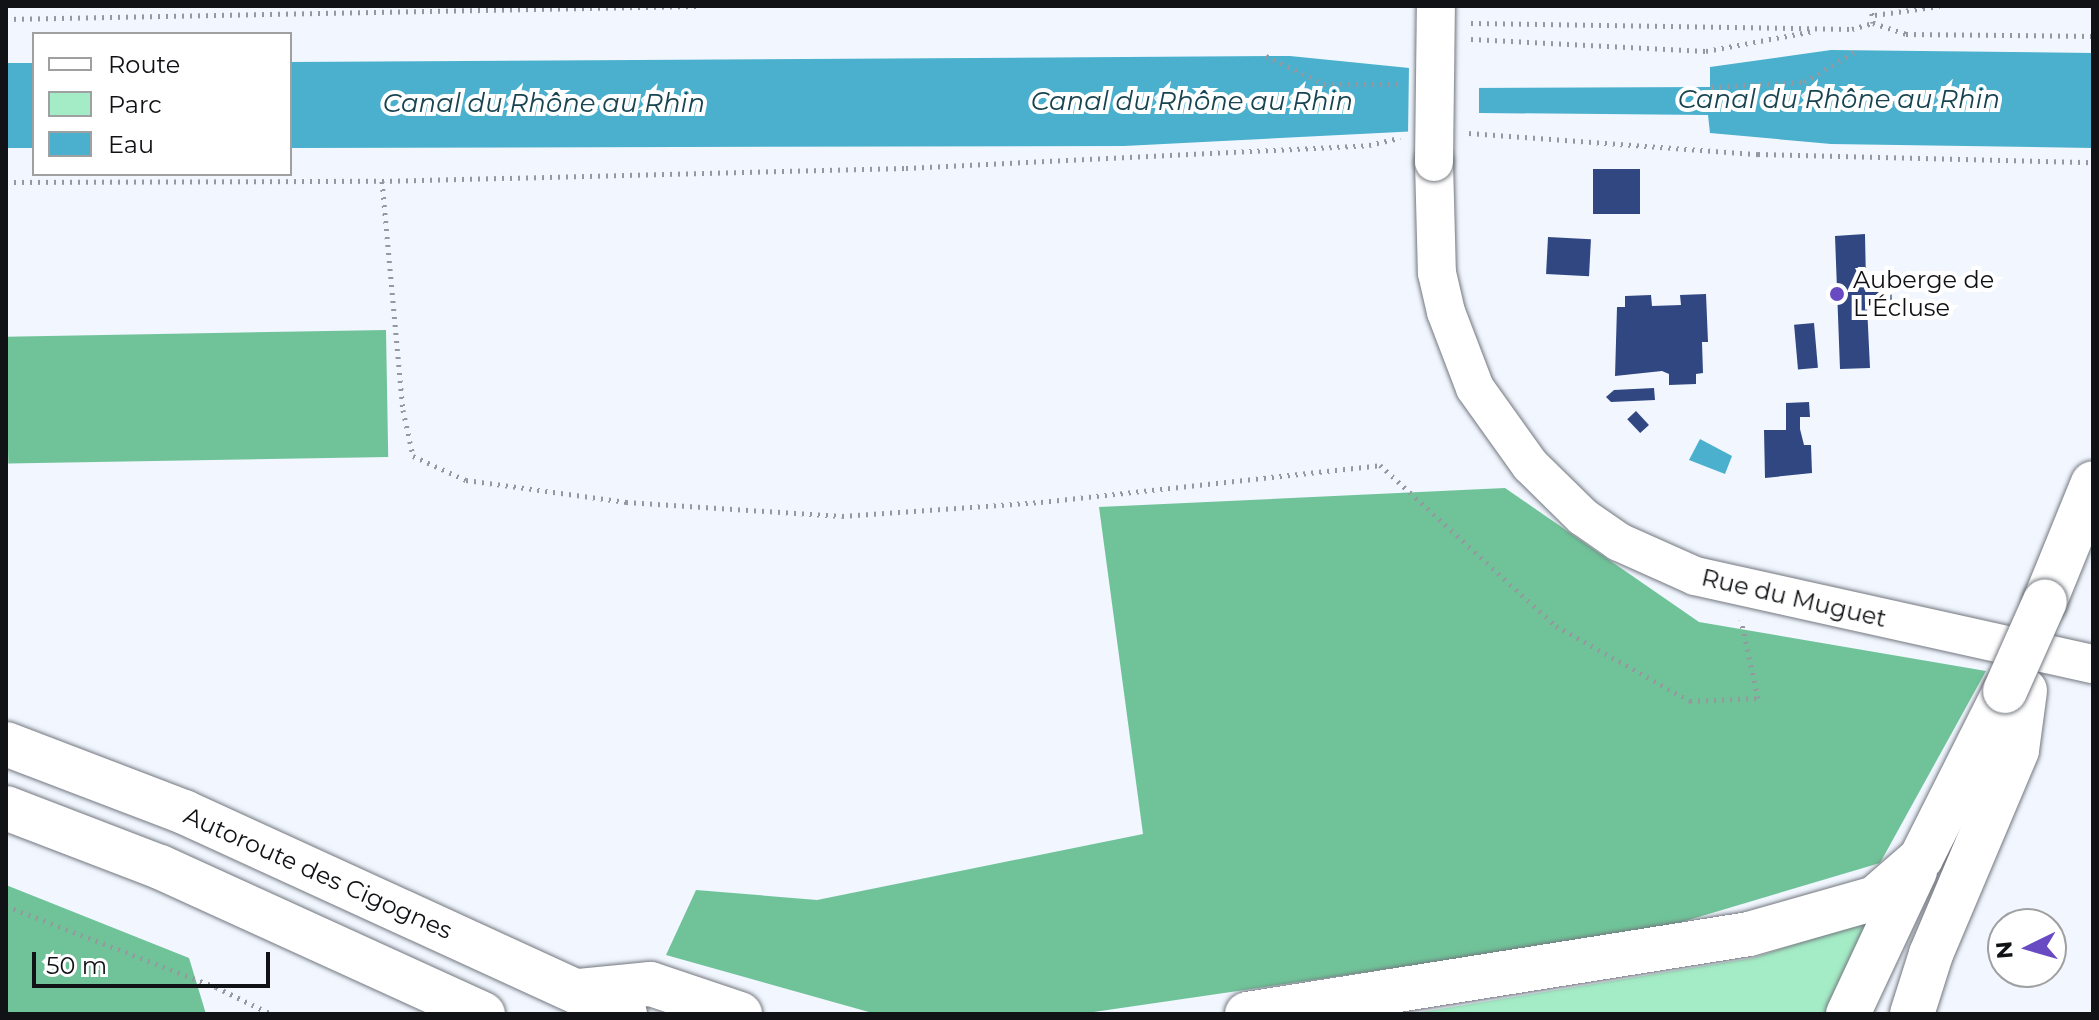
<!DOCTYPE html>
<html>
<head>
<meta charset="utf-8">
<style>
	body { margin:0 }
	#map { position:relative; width:2099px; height:1020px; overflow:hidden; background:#f1f6ff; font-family:Montserrat,sans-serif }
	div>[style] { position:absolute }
	.green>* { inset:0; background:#a4ecc6 }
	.forest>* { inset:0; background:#70c399; transform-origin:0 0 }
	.water>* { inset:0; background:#4ab0cd; transform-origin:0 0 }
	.pier>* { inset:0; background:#f1f6ff }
	.building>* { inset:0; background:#314782; transform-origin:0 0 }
	.path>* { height:5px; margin-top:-2.5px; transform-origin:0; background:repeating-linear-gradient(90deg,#95999f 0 2px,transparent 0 8px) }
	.roads { filter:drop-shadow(0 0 2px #73777f) drop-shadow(0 0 2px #73777f) }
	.minor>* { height:38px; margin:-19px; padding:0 19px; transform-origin:19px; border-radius:19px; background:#fff }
	.major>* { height:44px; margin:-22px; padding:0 22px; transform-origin:22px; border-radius:22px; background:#fff }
	.highway>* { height:44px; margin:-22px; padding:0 22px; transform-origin:22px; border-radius:22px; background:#fff }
	.bridges { filter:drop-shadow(0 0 2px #73777f) drop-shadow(0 0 2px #73777f) }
	.minor-bridge>* { height:38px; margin:-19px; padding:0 19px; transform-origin:19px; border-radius:19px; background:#fff }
	.major-bridge>* { height:44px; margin:-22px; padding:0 22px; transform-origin:22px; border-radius:22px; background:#fff }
	.dots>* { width:22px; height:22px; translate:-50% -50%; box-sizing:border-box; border:4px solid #fff; border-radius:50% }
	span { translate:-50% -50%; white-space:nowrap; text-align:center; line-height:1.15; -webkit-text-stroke:8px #fff; paint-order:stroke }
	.poi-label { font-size:24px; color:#101215 }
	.left { translate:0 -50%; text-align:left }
	.street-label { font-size:24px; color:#101215 }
	.water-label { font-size:26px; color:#174450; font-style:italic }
	.frame { position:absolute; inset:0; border:8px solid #101215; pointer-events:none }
	.legend { position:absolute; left:32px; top:32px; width:260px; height:144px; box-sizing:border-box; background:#fff; border:2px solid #9fa0a1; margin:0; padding:10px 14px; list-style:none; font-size:24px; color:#101215 }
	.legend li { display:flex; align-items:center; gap:16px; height:40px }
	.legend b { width:40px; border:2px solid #9fa0a1 }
	.north { position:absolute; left:1987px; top:908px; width:80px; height:80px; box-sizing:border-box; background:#fff; border:2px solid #9fa0a1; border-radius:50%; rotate:265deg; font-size:22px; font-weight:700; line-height:32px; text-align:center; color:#101215 }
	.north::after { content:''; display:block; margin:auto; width:28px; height:36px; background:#684ac3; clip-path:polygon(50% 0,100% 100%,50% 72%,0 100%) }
	.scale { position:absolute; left:32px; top:952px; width:238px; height:36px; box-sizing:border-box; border:4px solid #101215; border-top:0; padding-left:10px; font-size:24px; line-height:28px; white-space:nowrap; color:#101215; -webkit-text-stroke:6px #fff; paint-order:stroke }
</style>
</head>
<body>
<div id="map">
	<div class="green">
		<div style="clip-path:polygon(1871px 919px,1872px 1014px,1409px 1014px,1753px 958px)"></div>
	</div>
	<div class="forest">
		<div style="left:386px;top:330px;width:127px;height:380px;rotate:89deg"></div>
		<div style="clip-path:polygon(1505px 488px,1699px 622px,1986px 671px,1880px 863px,1655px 930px,1080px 1014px,876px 1014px,666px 955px,696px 890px,817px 900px,1143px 834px,1099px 507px)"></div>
		<div style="clip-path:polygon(6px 885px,189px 958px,206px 1014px,6px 1014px)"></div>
	</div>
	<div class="water">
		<div style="clip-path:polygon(1831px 50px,2093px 53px,2093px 148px,1831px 144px,1710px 133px,1708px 115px,1482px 113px,1465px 113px,1459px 129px,1124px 146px,290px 148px,290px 62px,1290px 56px,1459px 73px,1465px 88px,1710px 87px,1710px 67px)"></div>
		<div style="left:34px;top:63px;width:85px;height:28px;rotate:90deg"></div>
		<div style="clip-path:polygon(1700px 439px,1732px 456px,1725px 474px,1689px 460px)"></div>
	</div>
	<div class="pier">
		<div style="clip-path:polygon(1409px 64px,1460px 69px,1466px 84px,1479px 84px,1479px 117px,1463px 120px,1459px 133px,1408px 136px)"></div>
	</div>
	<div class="building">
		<div style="left:1593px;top:169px;width:47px;height:45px"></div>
		<div style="clip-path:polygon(1865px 234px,1866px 283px,1891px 283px,1892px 305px,1867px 306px,1870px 368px,1840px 369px,1835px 236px)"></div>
		<div style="left:1548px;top:237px;width:43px;height:37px;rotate:3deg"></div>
		<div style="clip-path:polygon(1706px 294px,1708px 342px,1702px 342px,1703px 373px,1696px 374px,1696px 384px,1669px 385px,1669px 374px,1662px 371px,1615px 376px,1617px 307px,1625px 307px,1625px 296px,1651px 295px,1652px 306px,1681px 305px,1680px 295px)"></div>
		<div style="left:1814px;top:323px;width:45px;height:20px;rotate:85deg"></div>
		<div style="clip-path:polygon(1654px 388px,1655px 400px,1611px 402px,1606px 397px,1614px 390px)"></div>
		<div style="clip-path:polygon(1809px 402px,1810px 417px,1800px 417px,1800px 429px,1804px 445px,1811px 445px,1812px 473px,1765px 478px,1764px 430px,1786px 430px,1786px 403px)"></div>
		<div style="left:1636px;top:411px;width:19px;height:12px;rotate:47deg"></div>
	</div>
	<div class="path">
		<div style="left:1875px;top:15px;width:65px;rotate:-8deg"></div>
		<div style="left:6px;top:19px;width:691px;rotate:-1.08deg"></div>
		<div style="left:1471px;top:23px;width:381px;rotate:0.9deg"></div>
		<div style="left:1852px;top:29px;width:22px;rotate:-16deg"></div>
		<div style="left:1873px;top:23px;width:17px;rotate:-97deg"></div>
		<div style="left:1873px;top:23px;width:35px;rotate:18deg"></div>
		<div style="left:1906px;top:34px;width:187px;rotate:0.6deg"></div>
		<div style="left:1471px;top:39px;width:235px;rotate:2.9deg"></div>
		<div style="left:1706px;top:51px;width:110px;rotate:-10.5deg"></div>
		<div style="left:1266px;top:56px;width:64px;rotate:25.8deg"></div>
		<div style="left:1324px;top:84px;width:79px"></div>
		<div style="left:1711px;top:87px;width:93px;rotate:-3.1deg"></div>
		<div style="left:1804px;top:82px;width:61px;rotate:-30.8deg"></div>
		<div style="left:1469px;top:133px;width:290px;rotate:4.2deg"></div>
		<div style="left:1758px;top:154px;width:335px;rotate:1.4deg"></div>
		<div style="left:382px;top:181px;width:230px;rotate:84.8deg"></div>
		<div style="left:403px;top:410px;width:47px;rotate:77.7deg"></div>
		<div style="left:413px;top:456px;width:58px;rotate:24.4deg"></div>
		<div style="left:466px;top:480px;width:162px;rotate:7.8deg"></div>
		<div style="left:626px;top:502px;width:216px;rotate:3.7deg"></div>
		<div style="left:842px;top:516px;width:199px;rotate:-4deg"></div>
		<div style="left:1041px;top:502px;width:341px;rotate:-6.2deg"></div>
		<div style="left:1380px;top:465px;width:239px;rotate:42.5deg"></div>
		<div style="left:1556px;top:626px;width:154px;rotate:29.2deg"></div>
		<div style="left:1690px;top:701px;width:68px;rotate:-2.5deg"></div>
		<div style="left:1758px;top:698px;width:80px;rotate:-102.3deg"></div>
		<div style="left:6px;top:182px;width:376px;rotate:-0.2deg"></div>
		<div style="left:382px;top:181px;width:524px;rotate:-1.42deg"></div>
		<div style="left:906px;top:168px;width:464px;rotate:-2.8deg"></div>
		<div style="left:1369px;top:145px;width:32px;rotate:-13deg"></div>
		<div style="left:6px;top:906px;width:225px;rotate:21.1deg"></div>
		<div style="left:216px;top:987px;width:61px;rotate:26.1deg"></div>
	</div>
	<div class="roads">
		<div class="minor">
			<div style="left:1434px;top:162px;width:111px;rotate:88.5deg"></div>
			<div style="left:1437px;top:273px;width:40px;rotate:77deg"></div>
			<div style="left:1446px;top:312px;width:81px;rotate:69.1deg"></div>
			<div style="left:1475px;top:388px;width:95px;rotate:54.5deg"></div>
			<div style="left:1530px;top:465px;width:74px;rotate:44.5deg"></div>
			<div style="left:1583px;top:517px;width:44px;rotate:34.8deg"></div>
			<div style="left:1619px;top:542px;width:83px;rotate:24.1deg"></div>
			<div style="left:1695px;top:576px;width:408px;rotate:12.5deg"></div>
		</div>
		<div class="major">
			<div style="left:2045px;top:601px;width:127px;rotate:-67.9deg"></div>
			<div style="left:1921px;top:858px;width:187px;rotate:-63.3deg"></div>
		</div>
		<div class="highway">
			<div style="left:6px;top:744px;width:191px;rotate:20.9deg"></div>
			<div style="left:184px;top:812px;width:485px;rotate:24.6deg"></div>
			<div style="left:6px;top:808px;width:165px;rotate:21deg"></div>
			<div style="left:160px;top:867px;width:355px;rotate:24.5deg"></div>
			<div style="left:579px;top:991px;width:72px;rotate:-5.6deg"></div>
			<div style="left:651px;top:984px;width:94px;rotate:18.6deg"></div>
			<div style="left:1247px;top:1014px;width:508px;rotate:-9.05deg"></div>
			<div style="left:1749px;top:934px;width:131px;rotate:-15.9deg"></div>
			<div style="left:1875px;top:898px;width:61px;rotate:-41deg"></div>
			<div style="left:1848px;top:1014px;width:158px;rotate:-64.9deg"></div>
			<div style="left:1912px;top:1014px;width:63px;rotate:-72.4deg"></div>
			<div style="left:1931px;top:954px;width:221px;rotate:-67.1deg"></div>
			<div style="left:2017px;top:750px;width:60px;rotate:-82.3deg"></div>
		</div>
	</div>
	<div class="bridges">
		<div class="minor-bridge">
			<div style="left:1434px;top:162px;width:156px;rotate:-89.3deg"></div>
		</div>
		<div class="major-bridge">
			<div style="left:2005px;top:691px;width:98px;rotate:-66deg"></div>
		</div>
	</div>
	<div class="dots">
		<div style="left:1837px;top:294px;background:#684ac3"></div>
	</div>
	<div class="poi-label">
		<span class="left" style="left:1853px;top:294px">Auberge de<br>L'Écluse</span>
	</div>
	<div class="street-label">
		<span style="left:1794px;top:598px;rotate:13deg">Rue du Muguet</span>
		<span style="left:318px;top:873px;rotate:24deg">Autoroute des Cigognes</span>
	</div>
	<div class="water-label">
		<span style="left:1839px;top:100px">Canal du Rhône au Rhin</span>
		<span style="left:1192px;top:102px">Canal du Rhône au Rhin</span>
		<span style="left:544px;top:104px">Canal du Rhône au Rhin</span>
	</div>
	<div class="frame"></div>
	<ul class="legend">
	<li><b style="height:10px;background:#fff"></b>Route</li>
	<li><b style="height:22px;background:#a4ecc6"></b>Parc</li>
	<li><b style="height:22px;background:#4ab0cd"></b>Eau</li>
	</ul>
	<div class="north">N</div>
	<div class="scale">50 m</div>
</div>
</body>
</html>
